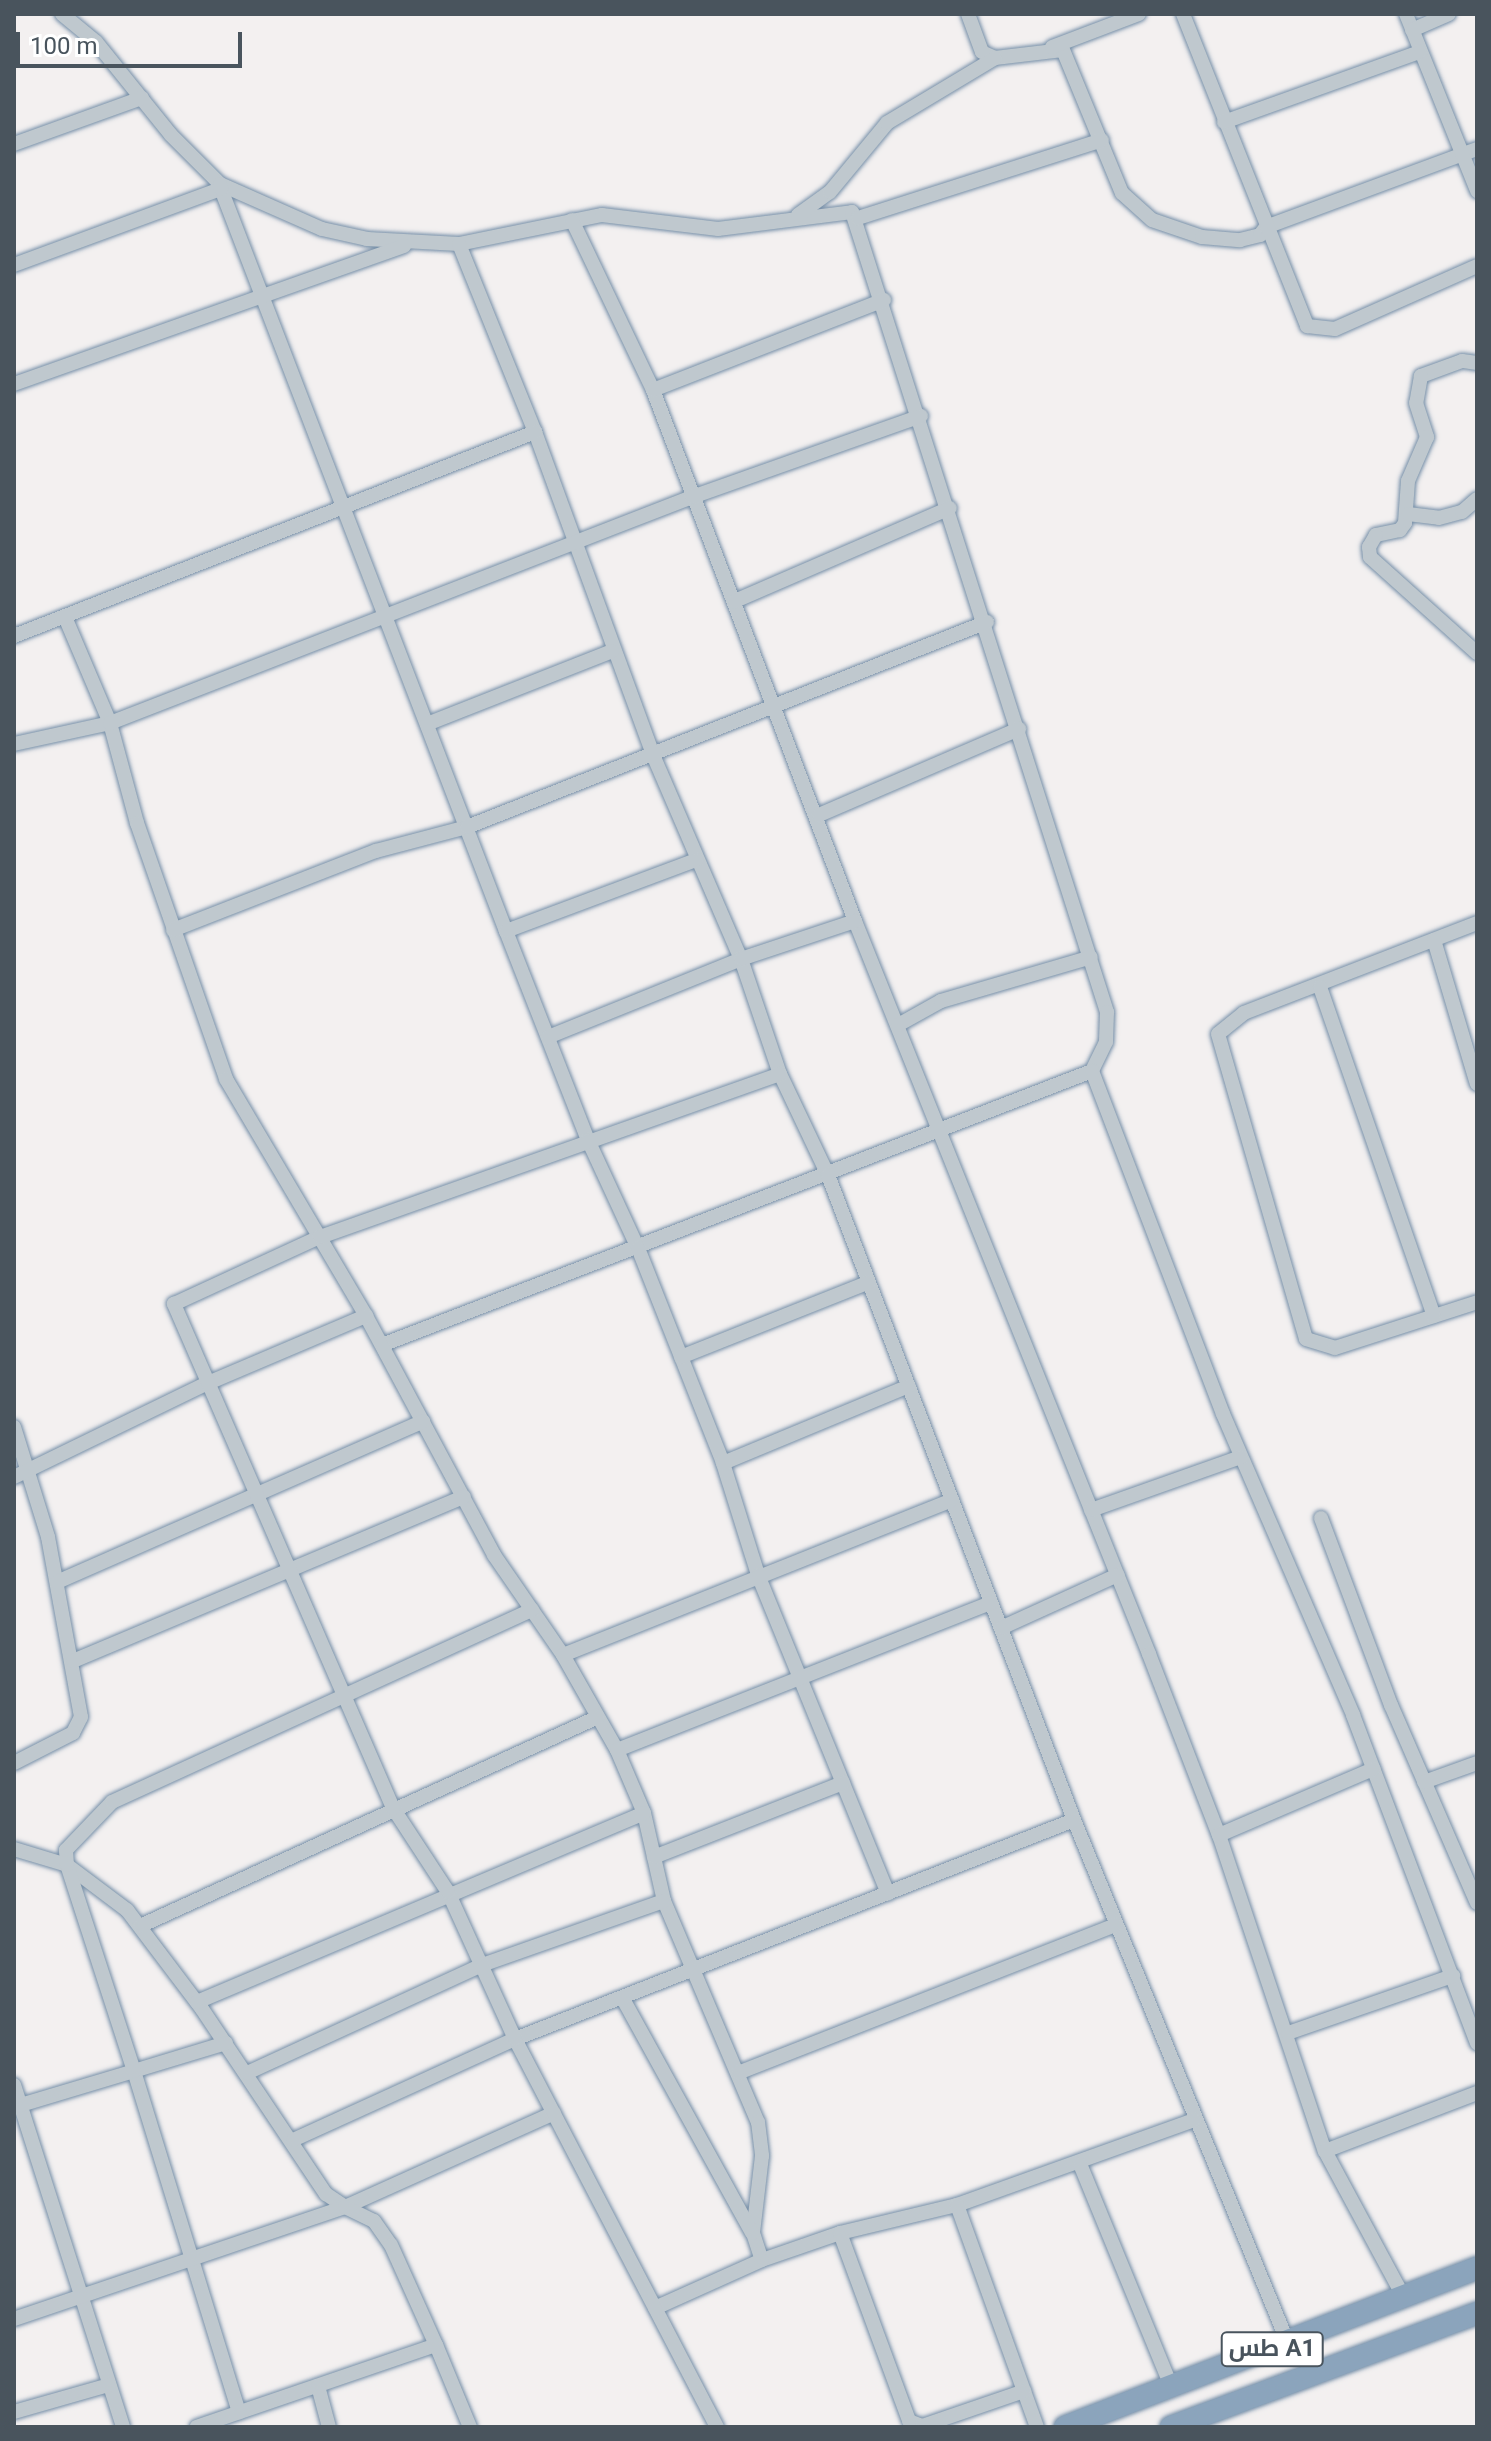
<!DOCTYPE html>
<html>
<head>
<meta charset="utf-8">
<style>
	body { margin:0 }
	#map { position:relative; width:1491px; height:2441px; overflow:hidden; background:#f3f0f0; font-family:Roboto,Cairo,sans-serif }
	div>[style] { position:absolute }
	.roads { filter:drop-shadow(0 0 2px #768fa8) drop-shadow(0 0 2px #768fa8) }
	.minor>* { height:14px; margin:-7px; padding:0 7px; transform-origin:7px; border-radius:7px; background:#bfc8ce }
	.highway>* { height:22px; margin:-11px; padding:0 11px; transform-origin:11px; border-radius:11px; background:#8ba4bc }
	span { translate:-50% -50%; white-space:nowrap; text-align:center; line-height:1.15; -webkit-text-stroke:8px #fff; paint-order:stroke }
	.shield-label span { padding:2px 6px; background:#fff; border:2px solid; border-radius:6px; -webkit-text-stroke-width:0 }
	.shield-label { font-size:24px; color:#49545d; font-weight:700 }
	.frame { position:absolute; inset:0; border:16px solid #49545d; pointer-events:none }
	.scale { position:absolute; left:16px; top:32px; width:226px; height:36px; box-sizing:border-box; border:4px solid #49545d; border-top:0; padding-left:10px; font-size:24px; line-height:28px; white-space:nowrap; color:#49545d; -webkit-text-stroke:6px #fff; paint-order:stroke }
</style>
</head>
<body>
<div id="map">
	<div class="roads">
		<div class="minor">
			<div style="left:62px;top:14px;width:44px;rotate:39.5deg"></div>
			<div style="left:96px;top:42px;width:119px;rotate:51.1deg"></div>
			<div style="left:171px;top:135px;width:69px;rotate:45deg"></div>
			<div style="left:220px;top:184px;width:111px;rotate:23.8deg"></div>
			<div style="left:322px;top:229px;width:46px;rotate:12.5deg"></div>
			<div style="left:367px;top:239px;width:92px;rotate:3.1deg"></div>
			<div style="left:459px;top:244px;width:146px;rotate:-11.5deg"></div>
			<div style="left:602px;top:215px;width:117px;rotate:6.9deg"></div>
			<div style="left:718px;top:229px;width:135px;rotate:-7.2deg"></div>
			<div style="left:852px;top:212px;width:840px;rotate:72.32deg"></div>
			<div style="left:1107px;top:1012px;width:30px;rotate:92deg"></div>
			<div style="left:1106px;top:1042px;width:32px;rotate:116deg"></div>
			<div style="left:1092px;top:1071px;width:761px;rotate:158.9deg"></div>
			<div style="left:968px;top:14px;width:40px;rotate:69.8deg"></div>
			<div style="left:982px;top:52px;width:14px;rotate:25deg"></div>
			<div style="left:995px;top:58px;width:68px;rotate:-6.7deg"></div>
			<div style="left:1063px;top:50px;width:155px;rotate:67.6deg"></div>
			<div style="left:1122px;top:193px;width:40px;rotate:42deg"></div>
			<div style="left:1152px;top:220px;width:53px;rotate:18.8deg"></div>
			<div style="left:1202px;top:237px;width:38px;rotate:5deg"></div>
			<div style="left:1240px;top:240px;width:21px;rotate:-14deg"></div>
			<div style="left:1260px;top:235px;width:10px;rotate:-53deg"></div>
			<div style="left:1266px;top:227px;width:225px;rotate:-20.3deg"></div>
			<div style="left:1183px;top:14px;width:336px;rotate:68.3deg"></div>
			<div style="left:1307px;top:326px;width:28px;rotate:6deg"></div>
			<div style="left:1335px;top:329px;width:155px;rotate:-23.9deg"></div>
			<div style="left:1406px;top:14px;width:191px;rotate:68.1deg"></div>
			<div style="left:1412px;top:30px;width:40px;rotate:-23.4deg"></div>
			<div style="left:1052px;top:47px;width:93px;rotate:-20.8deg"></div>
			<div style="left:1224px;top:122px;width:208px;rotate:-19.7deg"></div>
			<div style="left:14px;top:144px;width:136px;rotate:-19.8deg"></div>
			<div style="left:221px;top:189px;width:795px;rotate:68.99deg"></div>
			<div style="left:506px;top:931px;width:225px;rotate:68.6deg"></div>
			<div style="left:588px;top:1140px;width:119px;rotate:65.2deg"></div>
			<div style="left:638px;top:1248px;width:231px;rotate:68.4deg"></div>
			<div style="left:723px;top:1463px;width:117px;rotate:72.6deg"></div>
			<div style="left:758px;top:1575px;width:344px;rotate:67.8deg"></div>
			<div style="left:798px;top:215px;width:39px;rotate:-36deg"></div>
			<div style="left:830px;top:192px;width:89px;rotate:-50.4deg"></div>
			<div style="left:887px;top:123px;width:126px;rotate:-31deg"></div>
			<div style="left:858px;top:218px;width:256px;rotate:-17.7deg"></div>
			<div style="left:572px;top:220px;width:188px;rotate:64.5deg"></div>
			<div style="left:653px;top:390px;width:568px;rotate:69.17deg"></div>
			<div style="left:855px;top:921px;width:790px;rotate:68.14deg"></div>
			<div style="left:1149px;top:1654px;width:194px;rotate:68.9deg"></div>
			<div style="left:1219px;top:1835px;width:333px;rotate:71.5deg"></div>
			<div style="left:1325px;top:2151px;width:165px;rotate:61.7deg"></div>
			<div style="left:459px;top:244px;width:203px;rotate:68deg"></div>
			<div style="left:535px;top:432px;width:344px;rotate:69.9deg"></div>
			<div style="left:653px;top:755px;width:222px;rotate:66.7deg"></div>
			<div style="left:741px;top:959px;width:121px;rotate:71.3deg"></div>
			<div style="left:780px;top:1074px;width:112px;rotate:64.6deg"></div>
			<div style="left:828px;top:1175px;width:690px;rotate:69.12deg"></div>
			<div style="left:1074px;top:1820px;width:565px;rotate:67.75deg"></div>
			<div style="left:14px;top:265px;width:221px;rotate:-20.2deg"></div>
			<div style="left:221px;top:189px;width:5px;rotate:-101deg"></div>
			<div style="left:1477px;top:363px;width:15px;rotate:-172deg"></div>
			<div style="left:1462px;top:361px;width:44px;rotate:159.9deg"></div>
			<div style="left:1421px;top:376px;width:27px;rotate:100deg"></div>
			<div style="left:1416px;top:403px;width:36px;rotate:72deg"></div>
			<div style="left:1427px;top:437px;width:48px;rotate:113.4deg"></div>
			<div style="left:1408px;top:481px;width:42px;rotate:94.1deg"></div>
			<div style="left:1405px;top:523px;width:9px;rotate:126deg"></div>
			<div style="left:1400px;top:530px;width:25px;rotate:168deg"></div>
			<div style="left:1376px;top:535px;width:14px;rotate:120deg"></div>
			<div style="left:1369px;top:547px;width:10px;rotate:84deg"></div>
			<div style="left:1370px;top:557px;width:144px;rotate:41.9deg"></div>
			<div style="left:14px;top:384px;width:414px;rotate:-19.5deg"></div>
			<div style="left:653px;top:390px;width:248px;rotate:-21.3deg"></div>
			<div style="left:1408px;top:514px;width:31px;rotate:7deg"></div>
			<div style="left:1439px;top:518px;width:24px;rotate:-15deg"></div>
			<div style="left:1462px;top:512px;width:20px;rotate:-41deg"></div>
			<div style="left:735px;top:601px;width:234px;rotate:-23.4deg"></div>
			<div style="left:65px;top:617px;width:115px;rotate:67deg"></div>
			<div style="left:110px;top:723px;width:104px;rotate:74.9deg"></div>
			<div style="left:137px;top:823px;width:271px;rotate:70.8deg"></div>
			<div style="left:226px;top:1079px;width:275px;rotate:59.4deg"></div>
			<div style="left:366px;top:1316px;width:271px;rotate:61.8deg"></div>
			<div style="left:494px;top:1555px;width:121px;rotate:55.4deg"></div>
			<div style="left:563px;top:1655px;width:109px;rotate:60.4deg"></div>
			<div style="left:617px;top:1750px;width:69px;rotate:66.8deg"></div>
			<div style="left:644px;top:1813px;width:90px;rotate:77.2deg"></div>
			<div style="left:664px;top:1901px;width:240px;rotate:67deg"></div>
			<div style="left:758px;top:2122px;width:34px;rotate:83deg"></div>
			<div style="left:762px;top:2156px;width:78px;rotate:96.7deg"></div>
			<div style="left:753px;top:2233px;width:28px;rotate:72deg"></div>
			<div style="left:762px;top:2260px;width:83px;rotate:-19.1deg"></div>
			<div style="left:840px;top:2233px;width:120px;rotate:-13.5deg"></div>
			<div style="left:957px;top:2205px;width:252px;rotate:-19.7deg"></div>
			<div style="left:14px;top:636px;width:560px;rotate:-21.38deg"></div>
			<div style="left:427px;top:724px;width:199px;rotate:-21.5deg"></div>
			<div style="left:14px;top:744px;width:98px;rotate:-12.3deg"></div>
			<div style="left:110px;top:723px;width:624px;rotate:-21.22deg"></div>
			<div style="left:692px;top:497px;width:243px;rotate:-19.5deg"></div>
			<div style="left:819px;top:815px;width:218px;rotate:-23.3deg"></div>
			<div style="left:1477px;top:923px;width:250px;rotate:158.9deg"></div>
			<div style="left:1244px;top:1013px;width:33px;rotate:141deg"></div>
			<div style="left:1218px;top:1034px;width:317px;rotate:73.9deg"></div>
			<div style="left:1306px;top:1339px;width:30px;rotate:17deg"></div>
			<div style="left:1335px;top:1348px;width:149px;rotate:-17.9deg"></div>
			<div style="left:173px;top:930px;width:218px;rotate:-21.3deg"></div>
			<div style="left:376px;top:851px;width:94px;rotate:-14.8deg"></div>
			<div style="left:467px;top:827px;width:559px;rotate:-21.52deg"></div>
			<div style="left:506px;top:931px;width:203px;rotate:-20.5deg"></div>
			<div style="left:1434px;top:940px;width:150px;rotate:73.4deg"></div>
			<div style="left:1320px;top:987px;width:348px;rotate:70.9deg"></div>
			<div style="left:898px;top:1025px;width:49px;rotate:-29.2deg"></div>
			<div style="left:941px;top:1001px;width:156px;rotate:-16.3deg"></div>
			<div style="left:548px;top:1037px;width:208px;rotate:-22deg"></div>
			<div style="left:741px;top:959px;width:120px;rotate:-18.4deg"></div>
			<div style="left:1092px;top:1071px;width:367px;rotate:69.1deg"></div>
			<div style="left:1223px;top:1414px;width:328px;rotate:66.6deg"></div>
			<div style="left:1353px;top:1715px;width:351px;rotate:69.3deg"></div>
			<div style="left:681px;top:1357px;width:202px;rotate:-21.7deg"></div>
			<div style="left:14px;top:1427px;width:115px;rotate:72.8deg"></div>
			<div style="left:48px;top:1537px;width:183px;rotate:79.6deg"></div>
			<div style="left:81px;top:1717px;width:18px;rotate:117deg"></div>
			<div style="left:73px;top:1733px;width:66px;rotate:153deg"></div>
			<div style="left:723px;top:1463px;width:201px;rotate:-22.5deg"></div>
			<div style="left:14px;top:1477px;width:216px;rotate:-25.9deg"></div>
			<div style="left:208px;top:1383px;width:172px;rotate:-23deg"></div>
			<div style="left:1091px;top:1510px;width:159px;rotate:-19.5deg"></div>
			<div style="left:1321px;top:1518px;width:200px;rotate:69.5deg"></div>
			<div style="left:1391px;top:1705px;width:216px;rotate:66.5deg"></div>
			<div style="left:57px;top:1582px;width:400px;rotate:-23.7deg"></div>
			<div style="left:1001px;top:1628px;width:128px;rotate:-24.4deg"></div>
			<div style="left:563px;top:1655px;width:419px;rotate:-21.7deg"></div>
			<div style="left:73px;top:1661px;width:424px;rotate:-22.8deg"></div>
			<div style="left:617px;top:1750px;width:402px;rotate:-21.5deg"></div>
			<div style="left:1424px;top:1782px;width:56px;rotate:-19.7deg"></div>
			<div style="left:1219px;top:1835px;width:168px;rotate:-23.2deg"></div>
			<div style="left:14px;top:1849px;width:55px;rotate:16.8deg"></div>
			<div style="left:67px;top:1865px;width:75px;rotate:36.9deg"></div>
			<div style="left:127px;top:1910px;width:124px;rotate:52.9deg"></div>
			<div style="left:202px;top:2009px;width:223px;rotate:56.2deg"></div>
			<div style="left:326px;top:2194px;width:23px;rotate:34deg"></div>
			<div style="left:345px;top:2207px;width:229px;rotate:-24.2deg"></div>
			<div style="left:654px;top:1857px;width:203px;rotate:-21.4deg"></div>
			<div style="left:140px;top:1926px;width:503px;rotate:-24.53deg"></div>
			<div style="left:623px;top:1999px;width:267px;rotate:61.1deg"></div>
			<div style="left:197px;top:2002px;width:485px;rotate:-22.9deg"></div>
			<div style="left:1288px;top:2033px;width:175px;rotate:-19.1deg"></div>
			<div style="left:226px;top:2043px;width:96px;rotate:163.1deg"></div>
			<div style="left:134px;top:2071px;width:357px;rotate:72.9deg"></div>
			<div style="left:247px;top:2073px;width:259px;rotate:-24.7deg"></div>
			<div style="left:482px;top:1965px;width:193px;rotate:-19.4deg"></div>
			<div style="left:738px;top:2073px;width:406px;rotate:-21.4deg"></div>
			<div style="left:14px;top:2085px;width:359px;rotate:72.3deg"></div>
			<div style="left:14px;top:2107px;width:125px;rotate:-16.7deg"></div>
			<div style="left:134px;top:2071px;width:217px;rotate:-108deg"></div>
			<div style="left:67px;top:1865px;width:15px;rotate:-94deg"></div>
			<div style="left:66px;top:1850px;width:66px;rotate:-46.2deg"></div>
			<div style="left:112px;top:1802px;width:462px;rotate:-24.6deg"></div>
			<div style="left:293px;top:2140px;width:244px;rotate:-24.5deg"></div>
			<div style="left:515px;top:2039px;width:600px;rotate:-21.39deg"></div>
			<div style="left:1325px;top:2151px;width:163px;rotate:-20.9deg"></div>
			<div style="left:1080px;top:2164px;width:240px;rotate:67.7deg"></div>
			<div style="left:957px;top:2205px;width:236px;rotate:70.2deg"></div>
			<div style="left:840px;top:2233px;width:200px;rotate:69.8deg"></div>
			<div style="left:909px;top:2421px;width:14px;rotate:21deg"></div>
			<div style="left:922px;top:2426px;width:108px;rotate:-18.9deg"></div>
			<div style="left:655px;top:2308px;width:117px;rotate:-24.2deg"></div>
			<div style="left:14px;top:2319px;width:349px;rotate:-18.7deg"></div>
			<div style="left:345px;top:2207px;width:32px;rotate:26deg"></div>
			<div style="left:374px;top:2221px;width:29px;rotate:55deg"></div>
			<div style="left:391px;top:2245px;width:110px;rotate:65.8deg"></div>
			<div style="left:436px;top:2345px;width:253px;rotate:161.1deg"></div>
			<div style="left:436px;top:2345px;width:89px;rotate:67.5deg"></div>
			<div style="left:318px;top:2386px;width:42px;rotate:75deg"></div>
			<div style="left:14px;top:2412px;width:99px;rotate:-15.9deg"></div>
			<div style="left:717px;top:2427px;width:437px;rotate:-117.5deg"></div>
			<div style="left:515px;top:2039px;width:162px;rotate:-114.5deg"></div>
			<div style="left:448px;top:1892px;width:100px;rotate:-123.2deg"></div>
			<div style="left:393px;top:1808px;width:550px;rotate:-113.49deg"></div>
			<div style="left:174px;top:1304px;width:161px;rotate:-24.7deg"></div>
			<div style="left:320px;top:1237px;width:488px;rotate:-19.5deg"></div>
		</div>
		<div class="highway">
			<div style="left:1065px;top:2427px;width:442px;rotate:-21.1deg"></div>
			<div style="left:1171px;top:2427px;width:327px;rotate:-20.4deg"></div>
		</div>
	</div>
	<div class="shield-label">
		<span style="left:1272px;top:2349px">طس A1</span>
	</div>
	<div class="frame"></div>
	<div class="scale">100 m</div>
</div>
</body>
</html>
